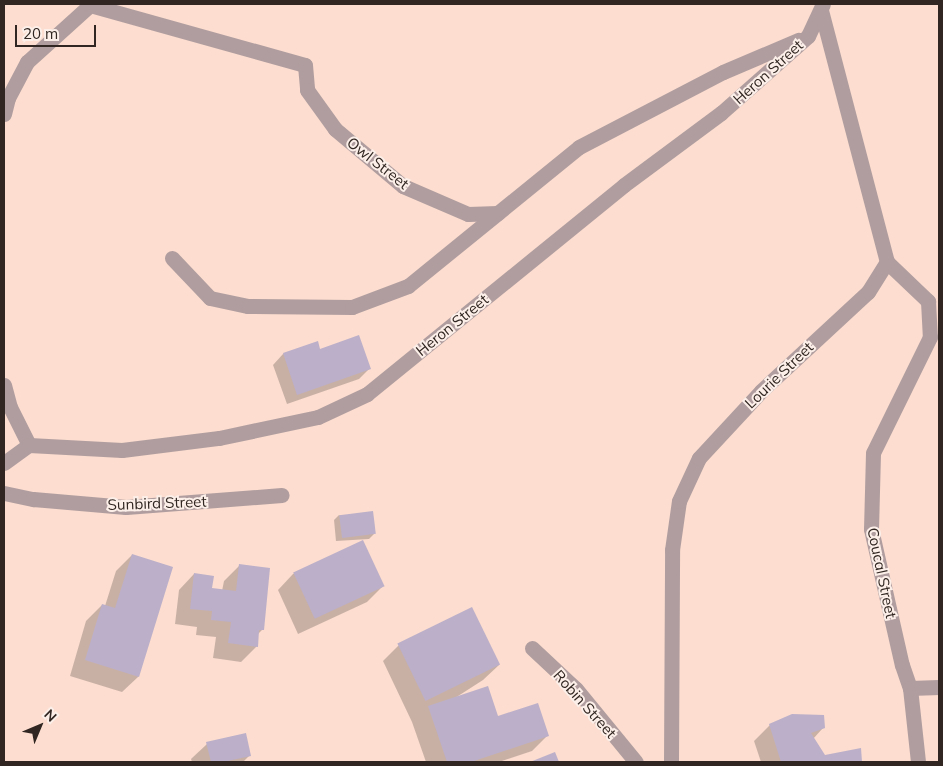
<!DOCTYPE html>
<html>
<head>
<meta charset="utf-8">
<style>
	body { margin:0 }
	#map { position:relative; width:943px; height:766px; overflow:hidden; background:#fcddcf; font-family:Mulish,sans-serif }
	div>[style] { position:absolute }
	.shadow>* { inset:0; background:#0003 }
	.building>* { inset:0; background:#bbafc9; transform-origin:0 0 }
	.minor>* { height:15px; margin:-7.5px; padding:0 7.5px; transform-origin:7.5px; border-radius:7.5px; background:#b09d9f }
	span { translate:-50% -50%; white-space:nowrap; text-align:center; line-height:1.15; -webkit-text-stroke:4px #fcefe9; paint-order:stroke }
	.street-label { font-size:15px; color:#312621 }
	.frame { position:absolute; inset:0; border:5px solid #312621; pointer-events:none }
	.north { position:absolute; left:15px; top:701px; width:50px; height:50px; -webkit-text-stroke:4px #fcefe9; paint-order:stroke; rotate:45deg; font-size:14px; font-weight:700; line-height:20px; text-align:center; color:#312621 }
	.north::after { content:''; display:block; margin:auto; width:18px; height:22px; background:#312621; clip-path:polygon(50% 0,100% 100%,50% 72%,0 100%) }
	.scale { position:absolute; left:15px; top:25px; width:81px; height:22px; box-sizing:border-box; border:2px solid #312621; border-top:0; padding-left:6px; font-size:15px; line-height:18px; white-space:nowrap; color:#312621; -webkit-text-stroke:4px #fcefe9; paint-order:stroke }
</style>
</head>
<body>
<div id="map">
	<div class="shadow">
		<div style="clip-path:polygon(317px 343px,319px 351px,370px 368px,359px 379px,287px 404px,273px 365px,283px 354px)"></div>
		<div style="clip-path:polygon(339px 515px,374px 534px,369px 539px,336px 541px,334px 520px)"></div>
		<div style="clip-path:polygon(362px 542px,383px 586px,367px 602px,298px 634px,278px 590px,293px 574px)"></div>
		<div style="clip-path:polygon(132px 555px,138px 677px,122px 692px,70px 676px,86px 621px,102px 605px,105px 606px,116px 571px)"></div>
		<div style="clip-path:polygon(239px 566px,262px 630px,258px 634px,257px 646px,241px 662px,213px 658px,216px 637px,196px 635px,197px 627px,175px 624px,179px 590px,194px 574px,211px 589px,222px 591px,224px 581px)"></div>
		<div style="clip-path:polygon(399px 645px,499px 665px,483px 680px,455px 698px,497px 718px,547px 736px,532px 751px,499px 762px,426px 762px,412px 722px,383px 661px)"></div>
		<div style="clip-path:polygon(770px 725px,823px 728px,813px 739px,825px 757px,860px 749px,861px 762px,761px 762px,754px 741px)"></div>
		<div style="clip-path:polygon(207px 744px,250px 755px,243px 762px,192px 762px,191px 759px)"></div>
	</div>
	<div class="building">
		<div style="clip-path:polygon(359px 335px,371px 369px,297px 395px,283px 353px,318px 341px,320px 349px)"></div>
		<div style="left:373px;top:511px;width:23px;height:34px;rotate:83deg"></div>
		<div style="left:363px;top:540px;width:51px;height:77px;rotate:65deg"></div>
		<div style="clip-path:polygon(132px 554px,173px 567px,139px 677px,85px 660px,102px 604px,115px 608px)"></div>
		<div style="clip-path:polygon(239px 564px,270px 568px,264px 630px,259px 630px,258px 647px,228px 643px,231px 622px,211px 620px,212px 611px,190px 609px,194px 573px,214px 576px,212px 588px,236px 591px)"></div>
		<div style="left:472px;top:607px;width:64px;height:83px;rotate:64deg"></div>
		<div style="clip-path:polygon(488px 686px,498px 716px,538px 703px,549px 736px,471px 762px,447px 762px,428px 706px)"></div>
		<div style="clip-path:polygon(792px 714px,824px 715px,825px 728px,811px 733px,825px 755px,861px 748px,862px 762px,781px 762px,769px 724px)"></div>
		<div style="clip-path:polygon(246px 733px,251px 756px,223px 762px,211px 762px,206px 742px)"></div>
		<div style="clip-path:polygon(555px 752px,559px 762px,530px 762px)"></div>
	</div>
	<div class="minor">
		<div style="left:4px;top:114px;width:16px;rotate:-76deg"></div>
		<div style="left:8px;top:98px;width:41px;rotate:-62.2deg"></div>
		<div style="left:27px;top:62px;width:85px;rotate:-42.1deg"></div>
		<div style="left:90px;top:5px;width:223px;rotate:15.6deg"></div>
		<div style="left:305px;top:65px;width:25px;rotate:85deg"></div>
		<div style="left:307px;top:90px;width:48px;rotate:54.3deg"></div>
		<div style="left:335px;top:129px;width:89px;rotate:40deg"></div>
		<div style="left:403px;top:186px;width:71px;rotate:23.3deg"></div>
		<div style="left:468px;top:214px;width:30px;rotate:-2deg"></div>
		<div style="left:172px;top:258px;width:55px;rotate:46.5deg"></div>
		<div style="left:210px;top:298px;width:39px;rotate:12deg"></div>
		<div style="left:248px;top:306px;width:104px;rotate:0.6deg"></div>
		<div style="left:352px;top:307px;width:60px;rotate:-20.6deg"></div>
		<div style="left:408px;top:286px;width:220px;rotate:-39.1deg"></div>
		<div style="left:579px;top:147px;width:162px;rotate:-27.5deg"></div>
		<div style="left:723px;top:72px;width:82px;rotate:-23.1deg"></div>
		<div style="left:887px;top:262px;width:57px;rotate:43.6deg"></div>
		<div style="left:928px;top:301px;width:36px;rotate:87deg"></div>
		<div style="left:930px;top:337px;width:129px;rotate:116.2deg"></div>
		<div style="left:873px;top:453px;width:76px;rotate:91.5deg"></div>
		<div style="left:871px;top:529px;width:139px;rotate:77.2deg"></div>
		<div style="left:902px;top:665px;width:24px;rotate:71deg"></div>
		<div style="left:910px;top:688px;width:74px;rotate:83.8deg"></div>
		<div style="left:4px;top:385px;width:23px;rotate:75deg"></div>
		<div style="left:10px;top:407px;width:42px;rotate:63.4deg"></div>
		<div style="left:4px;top:463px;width:31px;rotate:-36deg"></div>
		<div style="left:29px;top:445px;width:93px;rotate:3.1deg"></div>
		<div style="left:122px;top:450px;width:98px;rotate:-7.1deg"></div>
		<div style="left:219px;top:438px;width:101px;rotate:-12deg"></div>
		<div style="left:318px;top:417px;width:54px;rotate:-25.1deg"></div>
		<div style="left:367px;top:394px;width:331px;rotate:-39.1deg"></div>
		<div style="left:624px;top:185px;width:121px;rotate:-36.6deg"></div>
		<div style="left:721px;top:113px;width:116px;rotate:-41.5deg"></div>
		<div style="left:808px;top:36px;width:35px;rotate:-65deg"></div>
		<div style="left:4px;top:493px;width:30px;rotate:12deg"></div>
		<div style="left:33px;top:499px;width:93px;rotate:4.9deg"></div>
		<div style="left:126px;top:507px;width:156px;rotate:-4.4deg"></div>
		<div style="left:532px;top:648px;width:60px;rotate:43deg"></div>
		<div style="left:576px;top:689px;width:94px;rotate:50.6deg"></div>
		<div style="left:910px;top:688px;width:29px;rotate:-2deg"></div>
		<div style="left:671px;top:762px;width:212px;rotate:-89.7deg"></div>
		<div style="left:672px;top:550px;width:49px;rotate:-81.9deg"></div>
		<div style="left:679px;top:501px;width:47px;rotate:-65.1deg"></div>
		<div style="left:699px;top:458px;width:91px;rotate:-47.2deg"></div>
		<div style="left:761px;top:391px;width:146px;rotate:-42.8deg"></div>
		<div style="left:868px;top:292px;width:36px;rotate:-58deg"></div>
		<div style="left:887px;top:262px;width:260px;rotate:-104.7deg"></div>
	</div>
	<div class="street-label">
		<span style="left:768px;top:72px;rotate:-42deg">Heron Street</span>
		<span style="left:378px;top:163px;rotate:38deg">Owl Street</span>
		<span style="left:452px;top:325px;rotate:-39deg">Heron Street</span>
		<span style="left:779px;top:375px;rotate:-44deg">Lourie Street</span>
		<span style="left:157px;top:503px;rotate:-2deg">Sunbird Street</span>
		<span style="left:882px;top:573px;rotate:78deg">Coucal Street</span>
		<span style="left:585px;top:704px;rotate:48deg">Robin Street</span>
	</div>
	<div class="frame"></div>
	<div class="north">N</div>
	<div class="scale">20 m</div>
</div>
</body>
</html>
